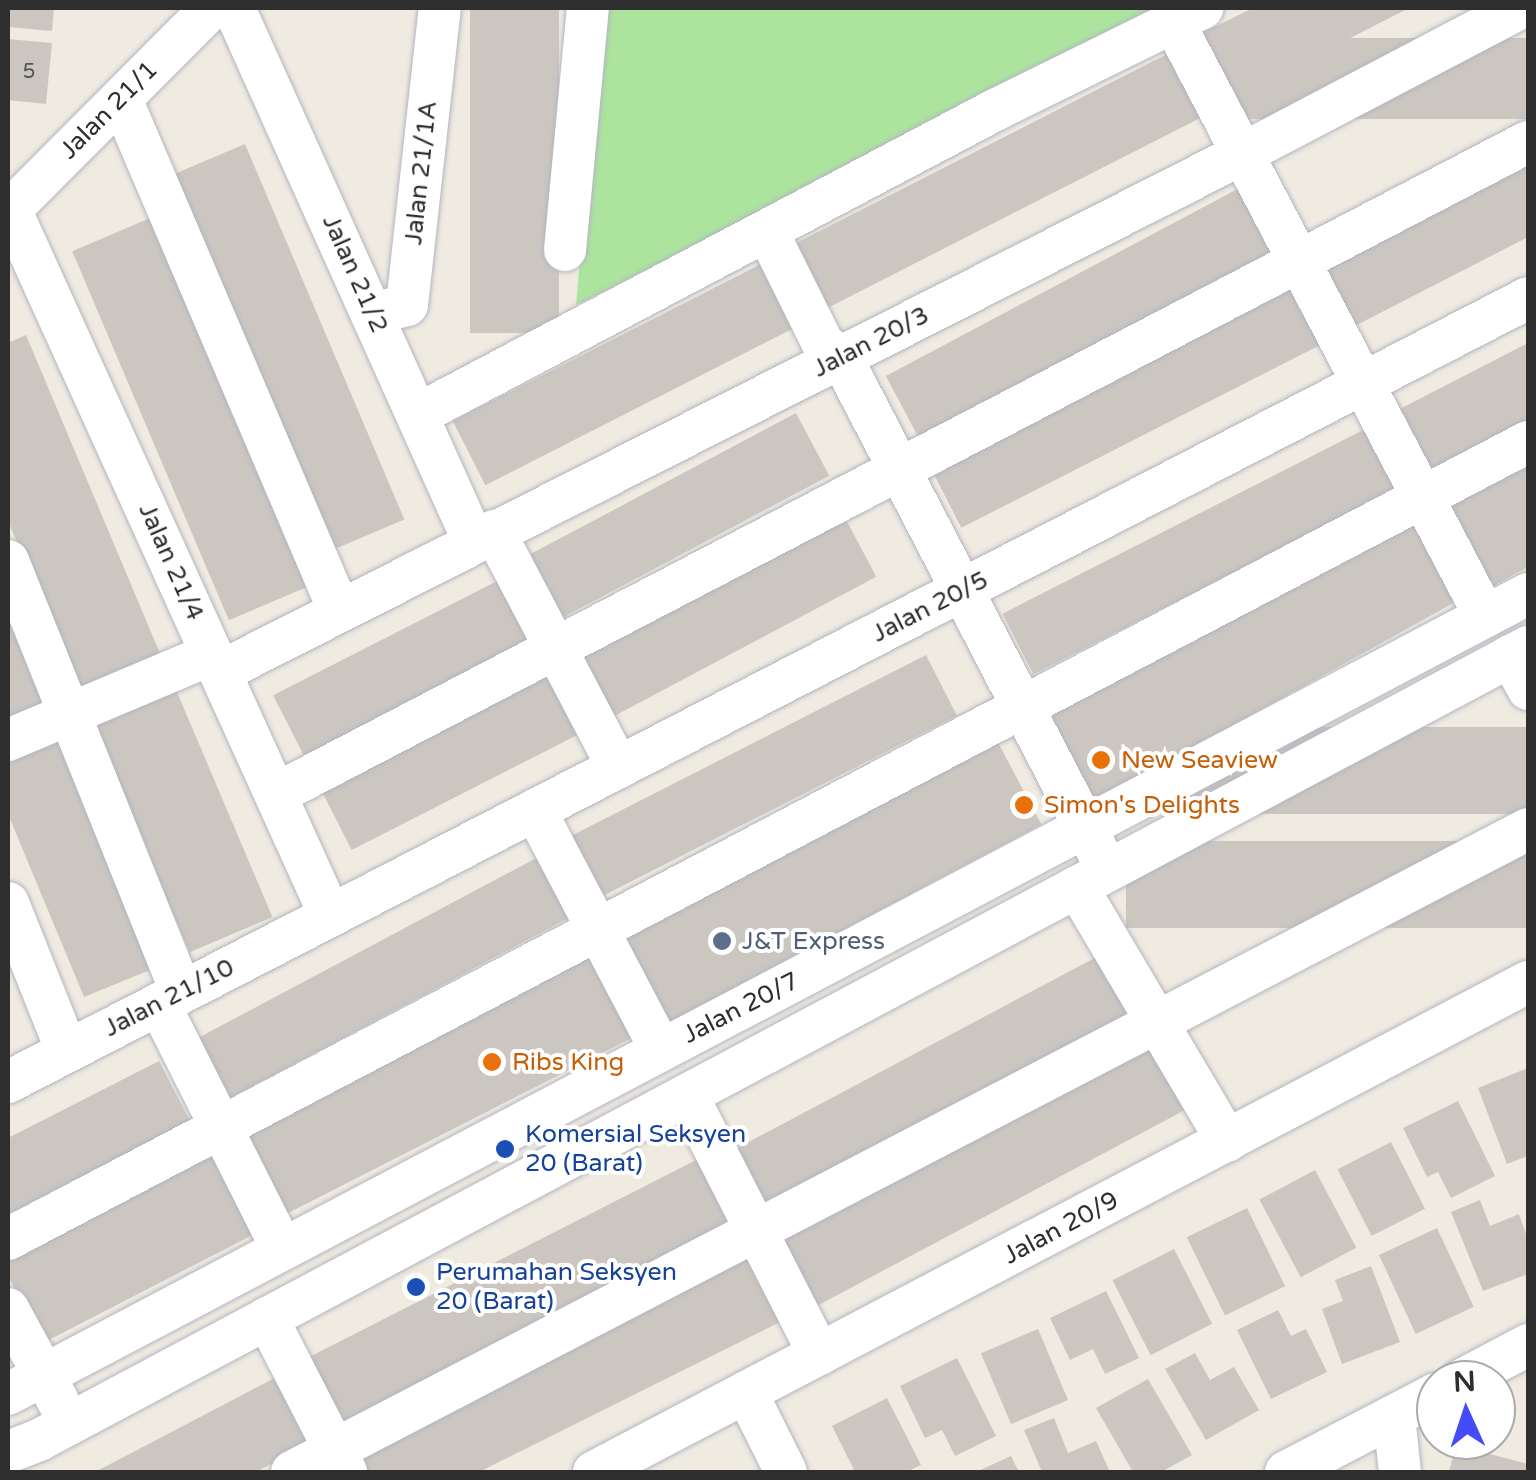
<!DOCTYPE html>
<html>
<head>
<meta charset="utf-8">
<style>
	body { margin:0 }
	#map { position:relative; width:1536px; height:1480px; overflow:hidden; background:#efebe1; font-family:"Varela Round",sans-serif }
	div>[style] { position:absolute }
	.green>* { inset:0; background:#ace49e }
	.building>* { inset:0; background:#cbc7c0; transform-origin:0 0 }
	.roads { filter:drop-shadow(0 0 2px #b4b4c1) drop-shadow(0 0 2px #b4b4c1) }
	.minor>* { height:42px; margin:-21px; padding:0 21px; transform-origin:21px; border-radius:21px; background:#fff }
	.dots>* { width:28px; height:28px; translate:-50% -50%; box-sizing:border-box; border:5px solid #fff; border-radius:50% }
	span { translate:-50% -50%; white-space:nowrap; text-align:center; line-height:1.15; -webkit-text-stroke:8px #fff; paint-order:stroke }
	.number-label { font-size:20px; color:#555452 }
	.number-label span { -webkit-text-stroke-width:0 }
	.street-label { font-size:25px; color:#2e2e2e }
	.food-label { font-size:25px; color:#c56008 }
	.left { translate:0 -50%; text-align:left }
	.service-label { font-size:25px; color:#4e5e75 }
	.transit-label { font-size:25px; color:#164399 }
	.frame { position:absolute; inset:0; border:10px solid #2e2e2e; pointer-events:none }
	.north { position:absolute; left:1416px; top:1360px; width:100px; height:100px; box-sizing:border-box; background:#fff; border:2px solid #ababab; border-radius:50%; rotate:357deg; font-size:28px; font-weight:700; line-height:40px; text-align:center; color:#2e2e2e }
	.north::after { content:''; display:block; margin:auto; width:35px; height:45px; background:#444bf9; clip-path:polygon(50% 0,100% 100%,50% 72%,0 100%) }
</style>
</head>
<body>
<div id="map">
	<div class="green">
		<div style="clip-path:polygon(602px 8px,1176px 8px,576px 305px)"></div>
	</div>
	<div class="building">
		<div style="clip-path:polygon(8px 8px,54px 8px,52px 31px,8px 27px)"></div>
		<div style="left:470px;top:8px;width:89px;height:325px"></div>
		<div style="clip-path:polygon(1253px 8px,1409px 8px,1229px 100px,1196px 36px)"></div>
		<div style="left:1528px;top:38px;width:81px;height:292px;rotate:90deg"></div>
		<div style="clip-path:polygon(8px 39px,52px 43px,46px 104px,8px 100px)"></div>
		<div style="left:1177px;top:49px;width:72px;height:440px;rotate:63deg"></div>
		<div style="left:245px;top:144px;width:408px;height:89px;rotate:67deg"></div>
		<div style="clip-path:polygon(1528px 156px,1528px 237px,1349px 329px,1316px 265px)"></div>
		<div style="left:1247px;top:184px;width:71px;height:409px;rotate:62deg"></div>
		<div style="left:155px;top:216px;width:401px;height:90px;rotate:67deg"></div>
		<div style="left:761px;top:264px;width:72px;height:346px;rotate:63deg"></div>
		<div style="left:1293px;top:278px;width:72px;height:409px;rotate:63deg"></div>
		<div style="clip-path:polygon(26px 335px,167px 670px,85px 704px,8px 521px,8px 343px)"></div>
		<div style="clip-path:polygon(1528px 343px,1528px 419px,1423px 473px,1392px 413px)"></div>
		<div style="left:796px;top:413px;width:71px;height:301px;rotate:62deg"></div>
		<div style="left:1367px;top:428px;width:68px;height:409px;rotate:63deg"></div>
		<div style="clip-path:polygon(1528px 457px,1528px 567px,1482px 592px,1436px 505px)"></div>
		<div style="left:843px;top:514px;width:71px;height:301px;rotate:62deg"></div>
		<div style="left:1410px;top:515px;width:98px;height:412px;rotate:61deg"></div>
		<div style="clip-path:polygon(8px 572px,64px 706px,8px 729px)"></div>
		<div style="left:511px;top:574px;width:72px;height:267px;rotate:63deg"></div>
		<div style="left:926px;top:655px;width:68px;height:409px;rotate:63deg"></div>
		<div style="left:556px;top:665px;width:72px;height:266px;rotate:63deg"></div>
		<div style="left:174px;top:685px;width:252px;height:90px;rotate:67deg"></div>
		<div style="left:1528px;top:727px;width:87px;height:457px;rotate:90deg"></div>
		<div style="clip-path:polygon(69px 730px,167px 963px,84px 997px,8px 814px,8px 756px)"></div>
		<div style="left:995px;top:737px;width:99px;height:429px;rotate:62deg"></div>
		<div style="left:1528px;top:841px;width:87px;height:402px;rotate:90deg"></div>
		<div style="left:544px;top:854px;width:68px;height:399px;rotate:62deg"></div>
		<div style="left:592px;top:946px;width:100px;height:399px;rotate:63deg"></div>
		<div style="left:1106px;top:952px;width:75px;height:432px;rotate:62deg"></div>
		<div style="left:1155px;top:1040px;width:76px;height:433px;rotate:62deg"></div>
		<div style="clip-path:polygon(159px 1061px,190px 1121px,8px 1214px,8px 1138px)"></div>
		<div style="clip-path:polygon(1528px 1068px,1528px 1156px,1507px 1164px,1478px 1088px)"></div>
		<div style="clip-path:polygon(1458px 1101px,1495px 1176px,1451px 1198px,1438px 1172px,1427px 1177px,1403px 1128px)"></div>
		<div style="clip-path:polygon(218px 1141px,264px 1229px,43px 1343px,8px 1276px,8px 1249px)"></div>
		<div style="left:1391px;top:1142px;width:75px;height:60px;rotate:63deg"></div>
		<div style="left:704px;top:1156px;width:80px;height:443px;rotate:63deg"></div>
		<div style="left:1315px;top:1170px;width:88px;height:63px;rotate:62deg"></div>
		<div style="clip-path:polygon(1480px 1200px,1490px 1226px,1519px 1214px,1528px 1240px,1528px 1274px,1483px 1291px,1451px 1212px)"></div>
		<div style="left:1247px;top:1208px;width:87px;height:67px;rotate:64deg"></div>
		<div style="left:1437px;top:1228px;width:87px;height:64px;rotate:65deg"></div>
		<div style="left:1174px;top:1249px;width:84px;height:69px;rotate:63deg"></div>
		<div style="clip-path:polygon(748px 1250px,784px 1320px,479px 1472px,368px 1472px,355px 1446px)"></div>
		<div style="clip-path:polygon(1371px 1266px,1400px 1342px,1342px 1364px,1322px 1309px,1343px 1301px,1335px 1280px)"></div>
		<div style="clip-path:polygon(1106px 1291px,1139px 1358px,1105px 1374px,1093px 1349px,1070px 1360px,1050px 1318px)"></div>
		<div style="clip-path:polygon(1278px 1310px,1291px 1336px,1306px 1329px,1327px 1372px,1271px 1399px,1237px 1330px)"></div>
		<div style="left:1038px;top:1329px;width:77px;height:62px;rotate:67deg"></div>
		<div style="clip-path:polygon(1195px 1353px,1210px 1380px,1234px 1367px,1259px 1410px,1206px 1440px,1165px 1369px)"></div>
		<div style="clip-path:polygon(957px 1358px,996px 1436px,955px 1456px,942px 1430px,925px 1438px,900px 1386px)"></div>
		<div style="clip-path:polygon(288px 1371px,323px 1437px,256px 1472px,95px 1472px)"></div>
		<div style="clip-path:polygon(1148px 1379px,1192px 1455px,1161px 1472px,1133px 1472px,1096px 1408px)"></div>
		<div style="clip-path:polygon(887px 1398px,921px 1465px,906px 1472px,855px 1472px,832px 1426px)"></div>
		<div style="clip-path:polygon(1054px 1418px,1068px 1453px,1096px 1441px,1110px 1472px,1042px 1472px,1024px 1430px)"></div>
		<div style="clip-path:polygon(1457px 1440px,1490px 1440px,1486px 1453px,1528px 1464px,1528px 1472px,1449px 1472px)"></div>
		<div style="clip-path:polygon(1011px 1456px,1019px 1472px,976px 1472px)"></div>
	</div>
	<div class="roads">
		<div class="minor">
			<div style="left:234px;top:8px;width:585px;rotate:65.8deg"></div>
			<div style="left:1174px;top:23px;width:670px;rotate:62.33deg"></div>
			<div style="left:121px;top:99px;width:556px;rotate:66.9deg"></div>
			<div style="left:10px;top:209px;width:775px;rotate:65.62deg"></div>
			<div style="left:8px;top:212px;width:288px;rotate:-45.1deg"></div>
			<div style="left:768px;top:233px;width:124px;rotate:63.6deg"></div>
			<div style="left:823px;top:344px;width:22px;rotate:36deg"></div>
			<div style="left:841px;top:357px;width:558px;rotate:62.56deg"></div>
			<div style="left:565px;top:250px;width:243px;rotate:-84.6deg"></div>
			<div style="left:373px;top:314px;width:35px;rotate:-15deg"></div>
			<div style="left:407px;top:305px;width:299px;rotate:-83.7deg"></div>
			<div style="left:417px;top:415px;width:656px;rotate:-27.82deg"></div>
			<div style="left:997px;top:109px;width:229px;rotate:-26.2deg"></div>
			<div style="left:494px;top:531px;width:267px;rotate:62.3deg"></div>
			<div style="left:8px;top:561px;width:464px;rotate:68.1deg"></div>
			<div style="left:1510px;top:656px;width:38px;rotate:61deg"></div>
			<div style="left:220px;top:672px;width:1144px;rotate:-26.88deg"></div>
			<div style="left:1240px;top:155px;width:316px;rotate:-27.7deg"></div>
			<div style="left:8px;top:740px;width:221px;rotate:-22.9deg"></div>
			<div style="left:276px;top:794px;width:1412px;rotate:-27.51deg"></div>
			<div style="left:535px;top:810px;width:271px;rotate:62.3deg"></div>
			<div style="left:1077px;top:887px;width:295px;rotate:59.4deg"></div>
			<div style="left:8px;top:903px;width:159px;rotate:68.3deg"></div>
			<div style="left:159px;top:1004px;width:274px;rotate:63.3deg"></div>
			<div style="left:8px;top:1082px;width:1710px;rotate:-27.28deg"></div>
			<div style="left:687px;top:1095px;width:291px;rotate:63deg"></div>
			<div style="left:8px;top:1239px;width:1716px;rotate:-27.67deg"></div>
			<div style="left:8px;top:1309px;width:105px;rotate:61.5deg"></div>
			<div style="left:267px;top:1318px;width:173px;rotate:62.8deg"></div>
			<div style="left:1462px;top:1380px;width:75px;rotate:-27.9deg"></div>
			<div style="left:746px;top:1392px;width:89px;rotate:63.4deg"></div>
			<div style="left:8px;top:1394px;width:1718px;rotate:-27.76deg"></div>
			<div style="left:1394px;top:1416px;width:56px;rotate:83.9deg"></div>
			<div style="left:8px;top:1452px;width:33px;rotate:-21deg"></div>
			<div style="left:39px;top:1440px;width:1687px;rotate:-28.04deg"></div>
			<div style="left:292px;top:1472px;width:1393px;rotate:-27.48deg"></div>
			<div style="left:594px;top:1472px;width:1055px;rotate:-27.68deg"></div>
			<div style="left:1286px;top:1472px;width:169px;rotate:-27.5deg"></div>
		</div>
	</div>
	<div class="dots">
		<div style="left:1101px;top:760px;background:#e8710a"></div>
		<div style="left:1024px;top:805px;background:#e8710a"></div>
		<div style="left:722px;top:941px;background:#5c6f8a"></div>
		<div style="left:492px;top:1062px;background:#e8710a"></div>
		<div style="left:505px;top:1149px;background:#1a4fb4"></div>
		<div style="left:416px;top:1287px;background:#1a4fb4"></div>
	</div>
	<div class="number-label">
		<span style="left:29px;top:72px">5</span>
	</div>
	<div class="street-label">
		<span style="left:109px;top:110px;rotate:-45deg">Jalan 21/1</span>
		<span style="left:421px;top:173px;rotate:-84deg">Jalan 21/1A</span>
		<span style="left:355px;top:274px;rotate:66deg">Jalan 21/2</span>
		<span style="left:871px;top:342px;rotate:-27deg">Jalan 20/3</span>
		<span style="left:171px;top:562px;rotate:66deg">Jalan 21/4</span>
		<span style="left:930px;top:607px;rotate:-27deg">Jalan 20/5</span>
		<span style="left:169px;top:998px;rotate:-27deg">Jalan 21/10</span>
		<span style="left:741px;top:1008px;rotate:-27deg">Jalan 20/7</span>
		<span style="left:1061px;top:1228px;rotate:-28deg">Jalan 20/9</span>
	</div>
	<div class="food-label">
		<span class="left" style="left:1121px;top:760px">New Seaview</span>
		<span class="left" style="left:1044px;top:805px">Simon's Delights</span>
		<span class="left" style="left:512px;top:1062px">Ribs King</span>
	</div>
	<div class="service-label">
		<span class="left" style="left:742px;top:941px">J&amp;T Express</span>
	</div>
	<div class="transit-label">
		<span class="left" style="left:525px;top:1149px">Komersial Seksyen<br>20 (Barat)</span>
		<span class="left" style="left:436px;top:1287px">Perumahan Seksyen<br>20 (Barat)</span>
	</div>
	<div class="frame"></div>
	<div class="north">N</div>
</div>
</body>
</html>
